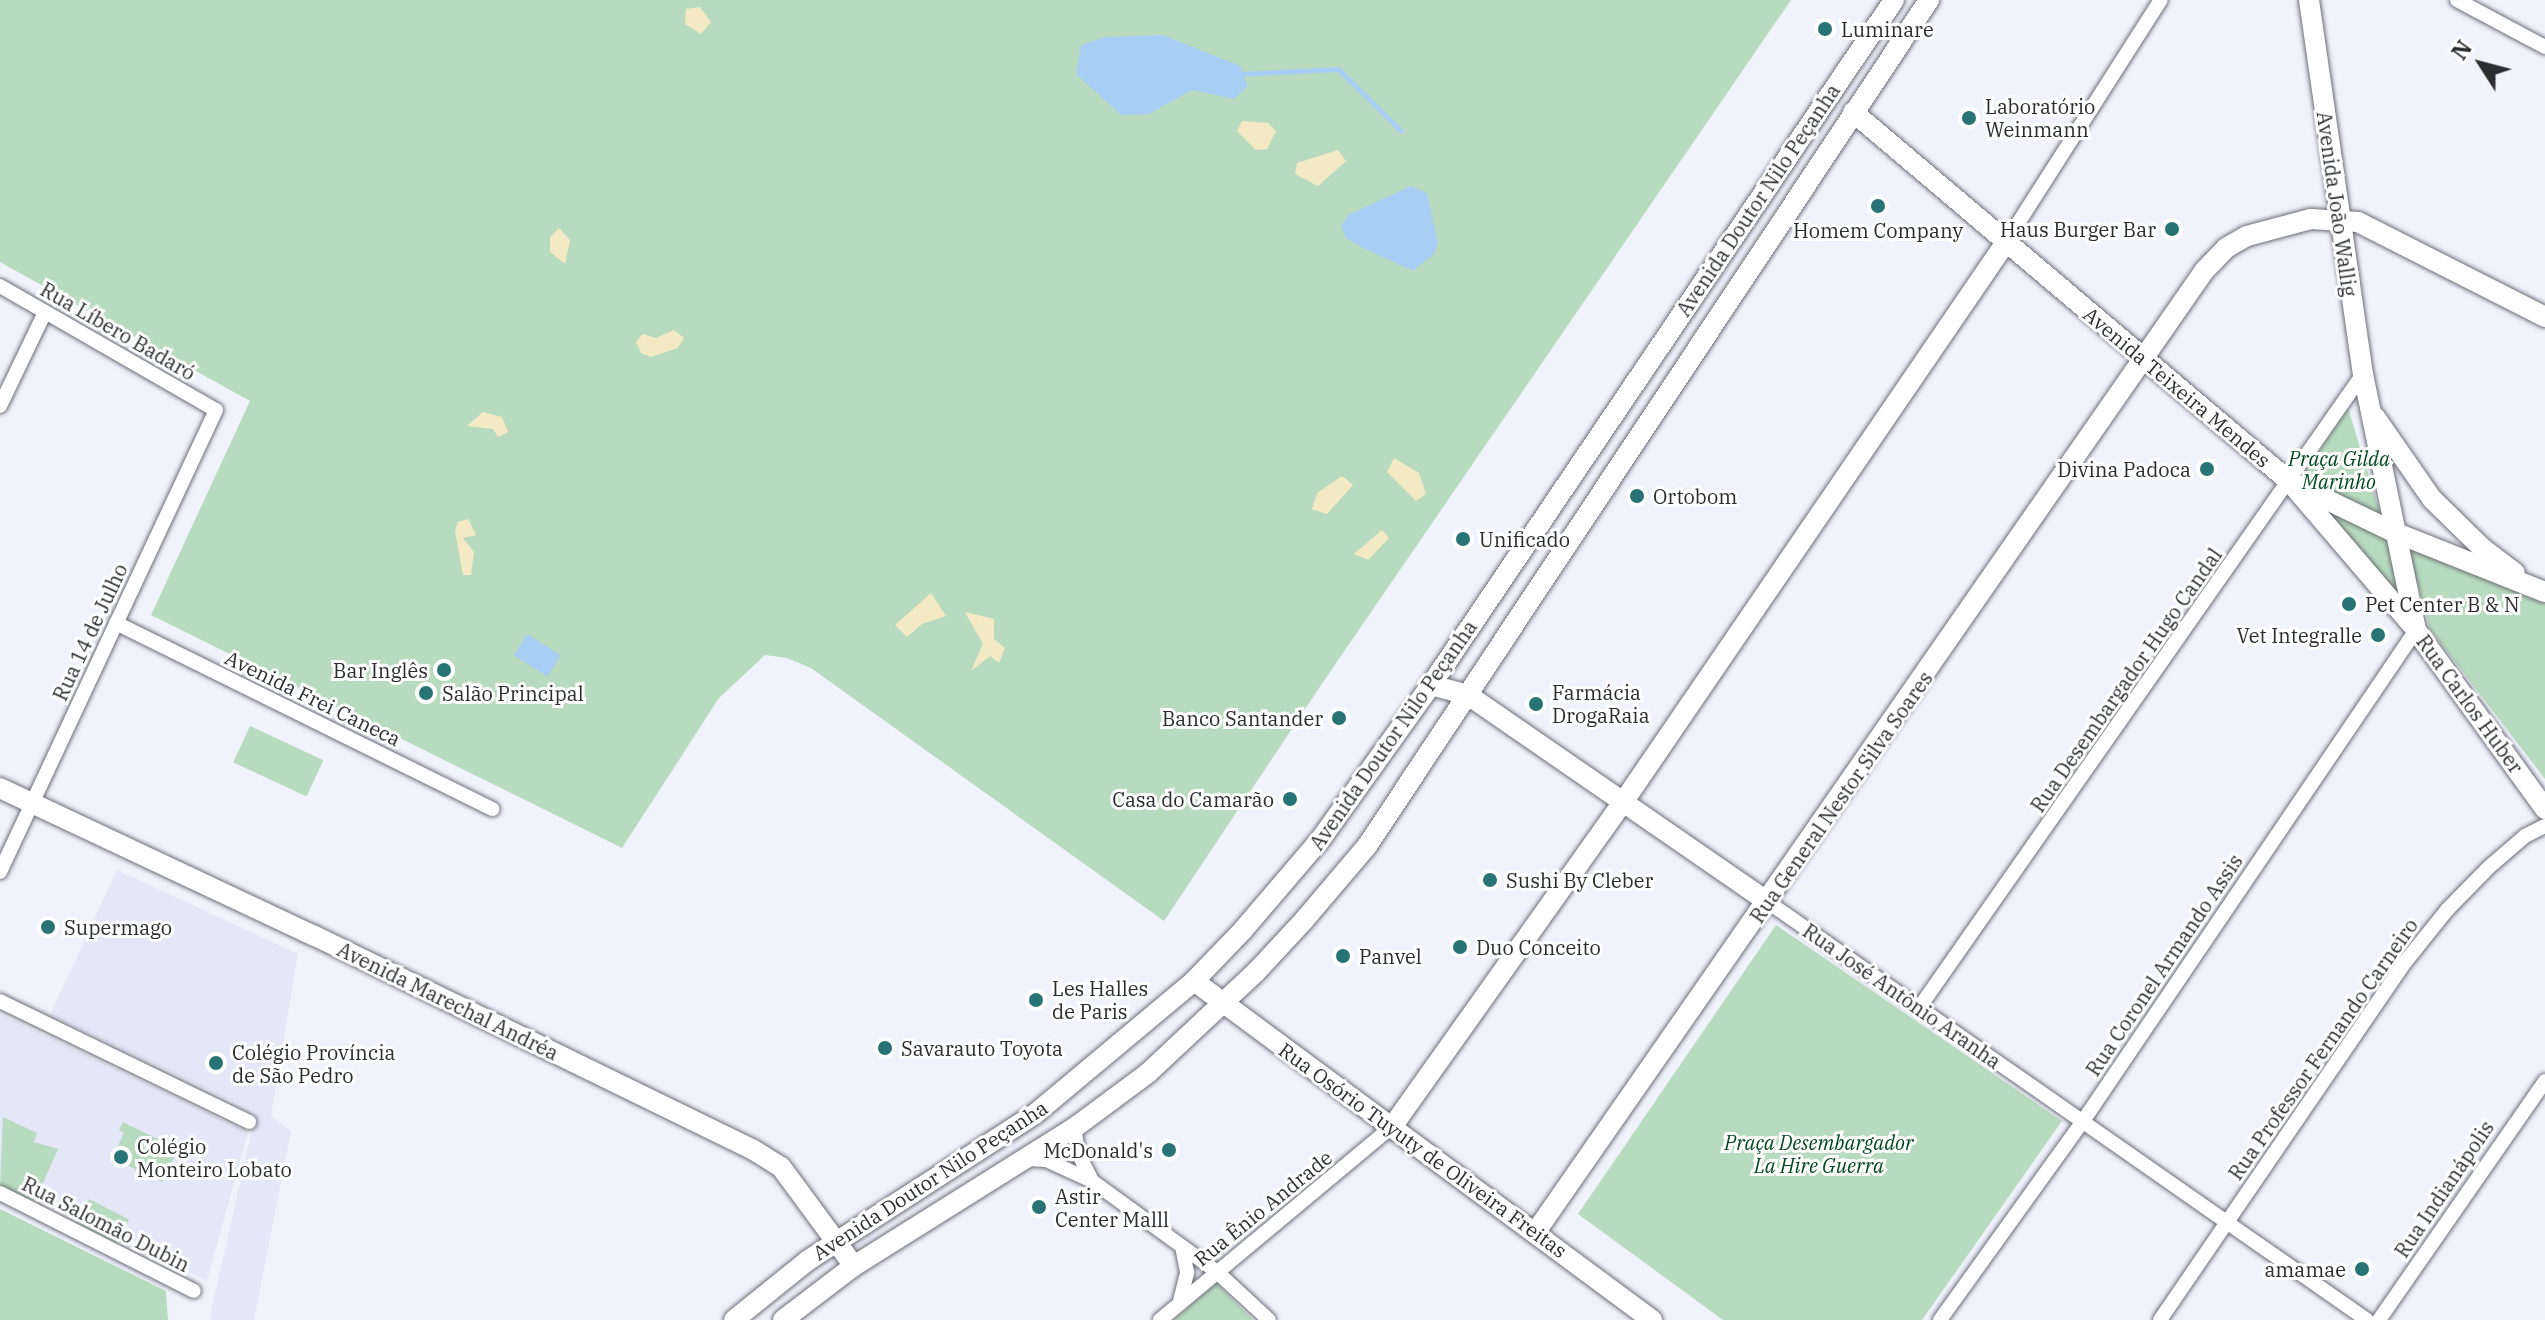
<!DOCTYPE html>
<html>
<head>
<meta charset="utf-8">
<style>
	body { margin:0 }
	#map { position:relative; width:2545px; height:1320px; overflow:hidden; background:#f0f2fc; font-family:"IBM Plex Serif",serif }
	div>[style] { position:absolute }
	.built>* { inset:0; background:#e3e7f8 }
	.green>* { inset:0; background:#b8dbbf; transform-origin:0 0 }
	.sand>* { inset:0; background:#f3e9c4 }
	.water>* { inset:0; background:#a9cef3; transform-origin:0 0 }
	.stream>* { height:5px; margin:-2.5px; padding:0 2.5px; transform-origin:2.5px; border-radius:2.5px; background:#a9cef3 }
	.roads { filter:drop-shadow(0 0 2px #6d6f77) drop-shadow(0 0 2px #6d6f77) }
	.street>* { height:14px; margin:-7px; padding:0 7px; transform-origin:7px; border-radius:7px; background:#fff }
	.secondary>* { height:20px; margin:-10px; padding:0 10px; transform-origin:10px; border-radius:10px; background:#fff }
	.dots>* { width:22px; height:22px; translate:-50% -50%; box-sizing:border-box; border:4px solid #fff; border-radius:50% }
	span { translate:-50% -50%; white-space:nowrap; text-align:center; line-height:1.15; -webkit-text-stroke:6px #fff; paint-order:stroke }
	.poi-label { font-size:20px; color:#2c2d30 }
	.left { translate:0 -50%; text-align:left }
	.right { translate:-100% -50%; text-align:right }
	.street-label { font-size:20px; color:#2c2d30 }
	.park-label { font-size:20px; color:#034a20; font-style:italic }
	.north { position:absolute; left:2441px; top:24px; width:80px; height:80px; -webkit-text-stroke:6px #fff; paint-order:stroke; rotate:306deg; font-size:22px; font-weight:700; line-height:32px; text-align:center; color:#2c2d30 }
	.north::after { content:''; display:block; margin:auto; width:28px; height:36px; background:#2c2d30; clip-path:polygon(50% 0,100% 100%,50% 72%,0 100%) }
</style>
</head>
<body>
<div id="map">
	<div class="built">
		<div style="clip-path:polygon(117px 870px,298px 954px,271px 1116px,291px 1131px,254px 1320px,209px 1320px,256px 1112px,50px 1015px)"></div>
		<div style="clip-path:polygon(0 1014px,248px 1132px,207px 1281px,0 1182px)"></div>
	</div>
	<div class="green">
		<div style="clip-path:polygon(0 0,1791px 0,1321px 685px,1164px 921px,811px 668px,787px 658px,765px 655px,719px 698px,622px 848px,151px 615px,250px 401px,0 262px)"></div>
		<div style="clip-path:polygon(2348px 408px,2371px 483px,2383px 524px,2302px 477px)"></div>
		<div style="clip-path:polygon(2307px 497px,2388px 536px,2406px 610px)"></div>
		<div style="clip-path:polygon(2408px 548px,2545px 598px,2545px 779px,2430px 629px)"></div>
		<div style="left:250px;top:726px;width:81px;height:40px;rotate:25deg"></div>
		<div style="clip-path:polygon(1776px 925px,2062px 1121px,1922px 1320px,1723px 1320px,1578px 1214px)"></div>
		<div style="clip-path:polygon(3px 1117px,37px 1133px,34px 1142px,58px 1149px,35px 1201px,0 1187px)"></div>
		<div style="clip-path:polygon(123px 1122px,178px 1149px,162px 1182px,112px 1158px,124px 1133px,119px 1130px)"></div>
		<div style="left:89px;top:1199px;width:45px;height:27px;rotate:27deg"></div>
		<div style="clip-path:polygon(0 1209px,166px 1291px,168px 1320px,0 1320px)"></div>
		<div style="clip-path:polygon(1216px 1283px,1253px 1320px,1174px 1320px)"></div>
	</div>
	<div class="sand">
		<div style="clip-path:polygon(700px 7px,711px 22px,701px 34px,685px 24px,686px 9px)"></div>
		<div style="clip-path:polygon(1242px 121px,1268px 123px,1276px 131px,1267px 149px,1256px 150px,1237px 131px)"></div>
		<div style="clip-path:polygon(1338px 150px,1346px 161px,1318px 186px,1295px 174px,1297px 163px)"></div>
		<div style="clip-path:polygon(559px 228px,570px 240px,565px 264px,550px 252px,550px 237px)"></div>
		<div style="clip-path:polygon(674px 330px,684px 338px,678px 348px,651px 357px,641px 353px,636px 342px,643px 334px,656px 338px)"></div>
		<div style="clip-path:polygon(483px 412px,502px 417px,508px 432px,498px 437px,493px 429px,467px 426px)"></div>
		<div style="clip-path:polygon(1394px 458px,1419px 473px,1426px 494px,1416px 501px,1387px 472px)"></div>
		<div style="clip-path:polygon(1342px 476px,1353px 485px,1327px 514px,1312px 509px,1317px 493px)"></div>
		<div style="clip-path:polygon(468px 519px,476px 535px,463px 538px,474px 552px,471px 575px,463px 575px,455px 531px,458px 522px)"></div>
		<div style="clip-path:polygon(1382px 530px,1389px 538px,1368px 560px,1354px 554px)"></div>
		<div style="clip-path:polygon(931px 593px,946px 616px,922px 624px,907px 637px,895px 625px)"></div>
		<div style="clip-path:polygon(965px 612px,994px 619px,994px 639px,1005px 648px,999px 663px,990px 656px,971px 671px,983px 644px)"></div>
	</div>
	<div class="water">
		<div style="clip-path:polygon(1163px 35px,1240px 66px,1248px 86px,1234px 99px,1192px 90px,1149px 114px,1121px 115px,1076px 74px,1081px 45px,1105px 37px)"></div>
		<div style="clip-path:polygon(1411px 186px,1427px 193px,1438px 242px,1434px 254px,1413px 271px,1361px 247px,1345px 237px,1341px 226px,1348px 215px)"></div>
		<div style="left:527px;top:634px;width:40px;height:25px;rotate:32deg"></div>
	</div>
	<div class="stream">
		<div style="left:1239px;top:74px;width:99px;rotate:-2.9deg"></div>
		<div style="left:1338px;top:69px;width:88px;rotate:44.5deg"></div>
	</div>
	<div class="roads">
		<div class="street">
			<div style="left:2457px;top:0;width:100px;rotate:28.1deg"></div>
			<div style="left:2006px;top:242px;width:287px;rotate:-57.4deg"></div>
			<div style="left:0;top:286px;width:249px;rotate:29.9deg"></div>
			<div style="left:216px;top:410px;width:510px;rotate:115.06deg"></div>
			<div style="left:0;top:406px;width:104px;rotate:-64.4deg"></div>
			<div style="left:116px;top:623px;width:420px;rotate:26.3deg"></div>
			<div style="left:1768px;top:902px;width:730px;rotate:34.91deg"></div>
			<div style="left:0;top:1001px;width:277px;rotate:25.9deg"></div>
			<div style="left:1919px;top:1008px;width:774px;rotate:-55deg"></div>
			<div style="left:1074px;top:1128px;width:27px;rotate:80deg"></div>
			<div style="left:1079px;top:1155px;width:29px;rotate:63deg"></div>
			<div style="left:1027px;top:1159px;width:19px;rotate:3deg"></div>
			<div style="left:1046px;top:1160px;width:51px;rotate:24.5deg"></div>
			<div style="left:1092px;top:1181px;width:153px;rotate:36deg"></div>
			<div style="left:1216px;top:1271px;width:72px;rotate:42.8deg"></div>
			<div style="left:0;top:1193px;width:217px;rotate:26.8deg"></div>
			<div style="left:1180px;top:1301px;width:30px;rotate:-76deg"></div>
			<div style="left:1187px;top:1272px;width:25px;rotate:-101deg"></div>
			<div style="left:1160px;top:1320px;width:302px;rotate:-39.8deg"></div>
			<div style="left:1940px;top:1320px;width:245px;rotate:-54.3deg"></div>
			<div style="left:2083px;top:1121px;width:593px;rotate:-55.85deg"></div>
			<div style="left:2160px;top:1320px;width:429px;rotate:-55.6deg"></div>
			<div style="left:2402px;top:966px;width:72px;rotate:-51.2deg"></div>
			<div style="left:2447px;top:910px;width:59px;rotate:-45.7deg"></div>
			<div style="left:2488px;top:868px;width:49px;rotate:-40.9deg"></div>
			<div style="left:2525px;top:836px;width:22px;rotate:-27deg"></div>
			<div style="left:2379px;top:1320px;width:291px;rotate:-55.2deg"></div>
		</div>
		<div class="secondary">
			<div style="left:2309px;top:0;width:378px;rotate:81.8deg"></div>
			<div style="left:2363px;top:374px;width:261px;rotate:78.3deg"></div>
			<div style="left:2416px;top:630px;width:221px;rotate:54.2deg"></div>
			<div style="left:1853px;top:112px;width:573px;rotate:40.25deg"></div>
			<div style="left:2290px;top:482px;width:115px;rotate:25.7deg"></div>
			<div style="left:2394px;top:532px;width:162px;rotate:21.7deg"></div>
			<div style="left:2375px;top:417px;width:100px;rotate:55.2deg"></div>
			<div style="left:2432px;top:499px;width:70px;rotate:44.4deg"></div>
			<div style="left:2482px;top:548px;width:41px;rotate:37.1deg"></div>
			<div style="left:2295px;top:488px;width:180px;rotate:49.5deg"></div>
			<div style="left:1431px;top:685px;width:38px;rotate:15deg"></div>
			<div style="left:1468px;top:695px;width:364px;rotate:34.6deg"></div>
			<div style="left:0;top:788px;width:348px;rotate:25.2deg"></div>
			<div style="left:315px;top:936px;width:486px;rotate:26deg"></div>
			<div style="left:752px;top:1149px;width:34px;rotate:32deg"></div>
			<div style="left:781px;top:1167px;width:123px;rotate:53.6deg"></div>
			<div style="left:1194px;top:981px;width:570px;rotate:36.51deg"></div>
			<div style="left:1392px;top:1127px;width:400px;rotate:-54.6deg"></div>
			<div style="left:1624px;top:801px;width:677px;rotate:-55.65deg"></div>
			<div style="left:1535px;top:1233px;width:1172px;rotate:-55.18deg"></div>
			<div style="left:2204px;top:271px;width:32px;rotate:-46deg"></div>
			<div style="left:2226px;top:248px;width:24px;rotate:-30deg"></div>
			<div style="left:2247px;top:236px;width:66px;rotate:-14.9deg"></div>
			<div style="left:2311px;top:219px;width:47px;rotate:3.7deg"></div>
			<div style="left:2358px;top:222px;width:210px;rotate:26.9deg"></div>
			<div style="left:734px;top:1320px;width:94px;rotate:-38.9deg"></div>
			<div style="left:807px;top:1261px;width:271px;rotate:-32.8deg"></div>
			<div style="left:1035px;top:1114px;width:207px;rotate:-39.9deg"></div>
			<div style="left:1194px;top:981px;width:71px;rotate:-46.1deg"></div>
			<div style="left:1243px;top:930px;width:118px;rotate:-49.5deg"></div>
			<div style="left:1320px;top:840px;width:191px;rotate:-54.4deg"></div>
			<div style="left:1431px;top:685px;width:827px;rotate:-55.94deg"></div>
			<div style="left:783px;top:1320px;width:89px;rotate:-37.3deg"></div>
			<div style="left:854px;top:1266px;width:260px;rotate:-32.1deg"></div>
			<div style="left:1074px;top:1128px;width:92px;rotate:-36.6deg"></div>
			<div style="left:1148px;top:1073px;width:148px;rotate:-43.1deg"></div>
			<div style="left:1256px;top:972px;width:72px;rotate:-47.2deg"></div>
			<div style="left:1305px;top:919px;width:96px;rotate:-49.7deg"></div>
			<div style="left:1367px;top:846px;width:1016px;rotate:-56.4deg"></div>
		</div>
	</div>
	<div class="dots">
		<div style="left:1825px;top:29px;background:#287374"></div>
		<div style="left:1969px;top:118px;background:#287374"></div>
		<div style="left:1878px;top:206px;background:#287374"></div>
		<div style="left:2172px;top:229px;background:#287374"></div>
		<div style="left:2207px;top:469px;background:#287374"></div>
		<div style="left:1637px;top:496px;background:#287374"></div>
		<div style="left:1463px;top:539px;background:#287374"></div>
		<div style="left:2349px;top:604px;background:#287374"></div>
		<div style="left:2378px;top:635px;background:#287374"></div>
		<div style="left:444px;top:670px;background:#287374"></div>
		<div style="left:426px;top:693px;background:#287374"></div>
		<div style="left:1536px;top:704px;background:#287374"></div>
		<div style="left:1339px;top:718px;background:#287374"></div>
		<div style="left:1290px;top:799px;background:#287374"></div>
		<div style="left:1490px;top:880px;background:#287374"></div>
		<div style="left:48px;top:927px;background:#287374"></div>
		<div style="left:1460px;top:947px;background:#287374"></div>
		<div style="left:1343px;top:956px;background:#287374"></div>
		<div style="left:1036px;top:1000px;background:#287374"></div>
		<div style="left:885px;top:1048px;background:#287374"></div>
		<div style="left:216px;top:1063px;background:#287374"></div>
		<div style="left:1169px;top:1150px;background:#287374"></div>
		<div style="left:121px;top:1157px;background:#287374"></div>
		<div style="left:1039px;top:1207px;background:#287374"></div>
		<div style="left:2362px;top:1269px;background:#287374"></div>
	</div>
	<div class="poi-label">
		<span class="left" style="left:1841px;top:29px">Luminare</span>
		<span class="left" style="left:1985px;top:118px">Laboratório<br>Weinmann</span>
		<span class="right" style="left:2156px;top:229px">Haus Burger Bar</span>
		<span style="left:1878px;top:230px">Homem Company</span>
		<span class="right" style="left:2191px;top:469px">Divina Padoca</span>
		<span class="left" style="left:1653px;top:496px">Ortobom</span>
		<span class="left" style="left:1479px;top:539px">Unificado</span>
		<span class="left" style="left:2365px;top:604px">Pet Center B &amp; N</span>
		<span class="right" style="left:2362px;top:635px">Vet Integralle</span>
		<span class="right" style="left:428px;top:670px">Bar Inglês</span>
		<span class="left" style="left:1552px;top:704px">Farmácia<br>DrogaRaia</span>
		<span class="left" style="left:442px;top:693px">Salão Principal</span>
		<span class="right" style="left:1323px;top:718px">Banco Santander</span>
		<span class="right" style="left:1274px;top:799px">Casa do Camarão</span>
		<span class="left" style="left:1506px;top:880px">Sushi By Cleber</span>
		<span class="left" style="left:64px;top:927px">Supermago</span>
		<span class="left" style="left:1476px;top:947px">Duo Conceito</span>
		<span class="left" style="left:1359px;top:956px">Panvel</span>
		<span class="left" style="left:1052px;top:1000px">Les Halles<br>de Paris</span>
		<span class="left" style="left:901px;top:1048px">Savarauto Toyota</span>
		<span class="left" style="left:232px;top:1064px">Colégio Província<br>de São Pedro</span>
		<span class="left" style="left:137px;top:1158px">Colégio<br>Monteiro Lobato</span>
		<span class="right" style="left:1153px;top:1150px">McDonald's</span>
		<span class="left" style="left:1055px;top:1208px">Astir<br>Center Malll</span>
		<span class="right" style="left:2346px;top:1269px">amamae</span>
	</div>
	<div class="street-label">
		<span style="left:1758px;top:200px;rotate:-56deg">Avenida Doutor Nilo Peçanha</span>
		<span style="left:2337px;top:204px;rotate:82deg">Avenida João Wallig</span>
		<span style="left:118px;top:331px;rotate:30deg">Rua Líbero Badaró</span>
		<span style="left:2177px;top:387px;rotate:40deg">Avenida Teixeira Mendes</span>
		<span style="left:90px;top:632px;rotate:-65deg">Rua 14 de Julho</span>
		<span style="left:2126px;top:680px;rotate:-55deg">Rua Desembargador Hugo Candal</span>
		<span style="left:313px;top:698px;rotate:26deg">Avenida Frei Caneca</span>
		<span style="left:2470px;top:704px;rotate:54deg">Rua Carlos Huber</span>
		<span style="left:1393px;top:735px;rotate:-55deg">Avenida Doutor Nilo Peçanha</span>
		<span style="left:1841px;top:797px;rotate:-55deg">Rua General Nestor Silva Soares</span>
		<span style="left:2164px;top:965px;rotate:-56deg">Rua Coronel Armando Assis</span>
		<span style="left:1902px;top:996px;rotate:35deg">Rua José Antônio Aranha</span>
		<span style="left:448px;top:1001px;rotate:26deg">Avenida Marechal Andréa</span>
		<span style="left:2323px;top:1049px;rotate:-55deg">Rua Professor Fernando Carneiro</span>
		<span style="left:1423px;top:1150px;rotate:36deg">Rua Osório Tuyuty de Oliveira Freitas</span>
		<span style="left:930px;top:1180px;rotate:-33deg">Avenida Doutor Nilo Peçanha</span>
		<span style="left:2444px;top:1189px;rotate:-56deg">Rua Indianápolis</span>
		<span style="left:1263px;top:1208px;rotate:-39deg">Rua Ênio Andrade</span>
		<span style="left:106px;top:1224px;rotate:27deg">Rua Salomão Dubin</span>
	</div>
	<div class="park-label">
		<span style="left:2339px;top:470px">Praça Gilda<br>Marinho</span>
		<span style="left:1819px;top:1154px">Praça Desembargador<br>La Hire Guerra</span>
	</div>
	<div class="north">N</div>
</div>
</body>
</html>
